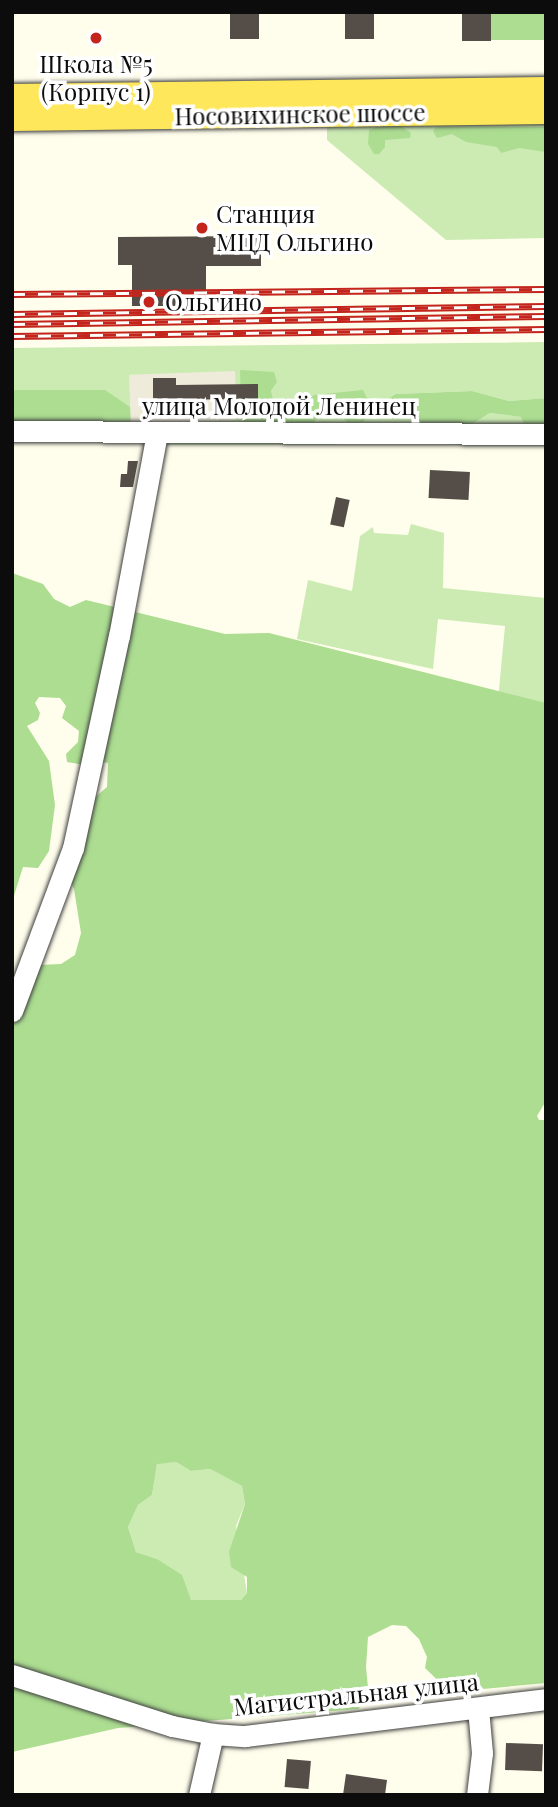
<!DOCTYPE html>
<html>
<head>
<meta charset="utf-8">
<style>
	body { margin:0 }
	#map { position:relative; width:558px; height:1807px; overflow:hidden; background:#fffdeb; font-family:"Playfair Display",serif }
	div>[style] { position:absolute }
	.green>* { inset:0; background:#cbebb3 }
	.forest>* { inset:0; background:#acdd91; transform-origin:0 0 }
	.plaza>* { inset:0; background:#efebda; transform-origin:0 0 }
	.building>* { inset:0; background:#554e48; transform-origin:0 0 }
	.roads { filter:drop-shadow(0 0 2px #3f3f3f) drop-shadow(0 0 2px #3f3f3f) }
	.minor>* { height:21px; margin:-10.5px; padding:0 10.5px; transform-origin:10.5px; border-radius:10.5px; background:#fff }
	.major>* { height:26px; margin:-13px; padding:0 13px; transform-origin:13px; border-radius:13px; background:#ffe75b }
	.rail>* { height:7px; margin-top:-3.5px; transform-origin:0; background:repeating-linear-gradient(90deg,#fff 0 13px,#c3251d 0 26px); box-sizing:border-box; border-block:2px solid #c3251d }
	.dots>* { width:19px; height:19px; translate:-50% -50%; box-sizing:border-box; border:4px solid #fff; border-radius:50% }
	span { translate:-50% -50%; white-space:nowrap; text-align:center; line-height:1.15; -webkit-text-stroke:7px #fff; paint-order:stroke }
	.poi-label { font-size:24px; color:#0c0c0c }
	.left { translate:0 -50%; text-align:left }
	.street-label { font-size:24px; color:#0c0c0c }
	.frame { position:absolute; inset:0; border:14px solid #0c0c0c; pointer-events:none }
</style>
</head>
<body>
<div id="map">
	<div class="green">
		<div style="clip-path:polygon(546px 122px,546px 238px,446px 240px,327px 140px,327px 123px)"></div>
		<div style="clip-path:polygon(evenodd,546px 342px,546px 398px,509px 401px,472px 391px,396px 394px,389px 413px,410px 415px,429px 427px,464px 429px,490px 413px,522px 417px,546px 431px,546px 446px,472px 446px,388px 440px,331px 445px,163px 445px,141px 441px,12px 440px,105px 390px,12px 390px,12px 348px,546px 342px,277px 382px,271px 391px,274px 402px,295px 407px,314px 395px,364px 422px,349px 424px,334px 410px,243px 428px,277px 382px)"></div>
		<div style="clip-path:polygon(411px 524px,444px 533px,443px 588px,546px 598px,546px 708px,498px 700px,505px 626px,438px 619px,433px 669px,297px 639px,308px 580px,352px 591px,360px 536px,373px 527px,374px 533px,408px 535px)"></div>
		<div style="clip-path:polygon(176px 1462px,191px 1471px,210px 1469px,242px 1486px,245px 1504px,236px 1526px,247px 1593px,241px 1600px,191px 1600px,157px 1559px,136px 1552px,128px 1527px,138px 1505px,152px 1495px,157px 1463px)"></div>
	</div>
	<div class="forest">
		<div style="left:491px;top:12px;width:55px;height:28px"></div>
		<div style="clip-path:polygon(380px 126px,401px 126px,411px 133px,410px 138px,385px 140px,385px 147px,379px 154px,374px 154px,368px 144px,369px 130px)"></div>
		<div style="clip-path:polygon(436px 127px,546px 127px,546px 152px,519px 148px,501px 153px,497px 147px,466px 142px,452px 134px,437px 138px,433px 131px)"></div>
		<div style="clip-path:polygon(240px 370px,274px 372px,277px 382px,271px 391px,274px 402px,295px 407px,314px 395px,363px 390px,367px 398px,364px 422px,349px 424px,334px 410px,317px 416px,312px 427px,242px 428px)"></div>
		<div style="clip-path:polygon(12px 390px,105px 390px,139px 413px,138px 428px,12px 426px)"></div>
		<div style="clip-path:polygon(472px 391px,509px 401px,546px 398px,546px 431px,527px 431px,521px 417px,490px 413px,464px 429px,429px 427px,410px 415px,389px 413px,385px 401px,396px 394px)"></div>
		<div style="clip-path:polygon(evenodd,12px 573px,43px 584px,54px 599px,70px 607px,86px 600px,225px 634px,269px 633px,546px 703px,546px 1101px,537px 1116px,539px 1120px,546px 1120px,546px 1683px,450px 1692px,425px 1668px,427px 1657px,419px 1639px,406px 1626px,392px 1625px,368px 1637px,366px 1667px,369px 1698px,358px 1709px,118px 1728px,12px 1752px,12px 988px,38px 965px,61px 964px,75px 955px,81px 933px,74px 889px,69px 879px,93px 799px,107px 787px,108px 763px,102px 762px,96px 767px,67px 762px,66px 754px,78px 742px,79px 731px,62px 718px,66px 706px,60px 698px,39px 697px,35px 703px,40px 713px,38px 720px,27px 726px,49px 761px,55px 805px,49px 851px,38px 868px,23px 867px,12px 902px,12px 573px,176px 1462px,191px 1471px,210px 1469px,242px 1486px,245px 1504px,229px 1552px,231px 1567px,247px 1577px,247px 1593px,241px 1600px,191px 1600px,182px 1575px,157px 1559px,136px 1552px,128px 1527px,138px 1505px,152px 1495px,157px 1464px,176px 1462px)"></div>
	</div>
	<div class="plaza">
		<div style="left:235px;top:371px;width:49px;height:106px;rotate:88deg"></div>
	</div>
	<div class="building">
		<div style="left:230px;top:12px;width:29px;height:27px"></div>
		<div style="left:345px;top:12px;width:29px;height:27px"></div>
		<div style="left:462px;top:12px;width:29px;height:29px"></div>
		<div style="clip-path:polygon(261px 236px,261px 266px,206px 266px,206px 306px,132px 306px,132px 265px,118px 265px,118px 237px)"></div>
		<div style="clip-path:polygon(153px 378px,176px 378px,176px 385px,258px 384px,258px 399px,153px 400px)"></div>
		<div style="clip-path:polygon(128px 461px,138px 461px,133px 487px,120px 487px,121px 474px,127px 474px)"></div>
		<div style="left:430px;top:470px;width:40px;height:28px;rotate:3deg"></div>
		<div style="left:336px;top:497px;width:14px;height:28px;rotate:12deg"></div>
		<div style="left:506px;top:1743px;width:37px;height:27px;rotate:2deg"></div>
		<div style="left:287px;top:1759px;width:24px;height:28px;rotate:5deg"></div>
		<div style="clip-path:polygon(346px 1774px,387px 1780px,385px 1795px,343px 1795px)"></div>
	</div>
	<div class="roads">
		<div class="minor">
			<div style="left:12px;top:431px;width:534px;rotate:0.32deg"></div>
			<div style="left:12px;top:1011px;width:174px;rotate:-69.5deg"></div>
			<div style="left:73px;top:848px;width:217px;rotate:-77.8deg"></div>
			<div style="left:119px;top:636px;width:207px;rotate:-79.4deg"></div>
			<div style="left:12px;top:1675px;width:168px;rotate:17.7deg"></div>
			<div style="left:172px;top:1726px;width:42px;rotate:11deg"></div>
			<div style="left:213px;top:1734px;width:32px;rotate:4deg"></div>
			<div style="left:245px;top:1736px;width:303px;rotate:-7deg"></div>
			<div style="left:199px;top:1795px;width:63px;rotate:-77.1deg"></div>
			<div style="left:477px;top:1795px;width:42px;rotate:-83.2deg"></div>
			<div style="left:482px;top:1753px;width:45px;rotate:-95.1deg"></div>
		</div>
		<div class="major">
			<div style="left:12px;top:97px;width:534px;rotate:-0.75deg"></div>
			<div style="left:12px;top:118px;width:534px;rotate:-0.75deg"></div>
		</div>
	</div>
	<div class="rail">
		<div style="left:12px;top:294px;width:534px;rotate:-0.54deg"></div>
		<div style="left:12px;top:314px;width:534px;rotate:-0.86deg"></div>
		<div style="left:12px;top:324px;width:534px;rotate:-0.86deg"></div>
		<div style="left:12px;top:336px;width:534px;rotate:-0.75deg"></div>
	</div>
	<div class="dots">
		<div style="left:96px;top:38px;background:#c3251d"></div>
		<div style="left:202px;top:228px;background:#c3251d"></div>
		<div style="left:149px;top:302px;background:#c3251d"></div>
	</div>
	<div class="poi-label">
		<span style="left:96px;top:78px">Школа №5<br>(Корпус 1)</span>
		<span class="left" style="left:216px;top:228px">Станция<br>МЦД Ольгино</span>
		<span class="left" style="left:165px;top:302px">Ольгино</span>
	</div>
	<div class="street-label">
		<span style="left:300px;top:114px;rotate:-1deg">Носовихинское шоссе</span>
		<span style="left:279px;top:406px">улица Молодой Ленинец</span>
		<span style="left:356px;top:1694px;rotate:-6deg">Магистральная улица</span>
	</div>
	<div class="frame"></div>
</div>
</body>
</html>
